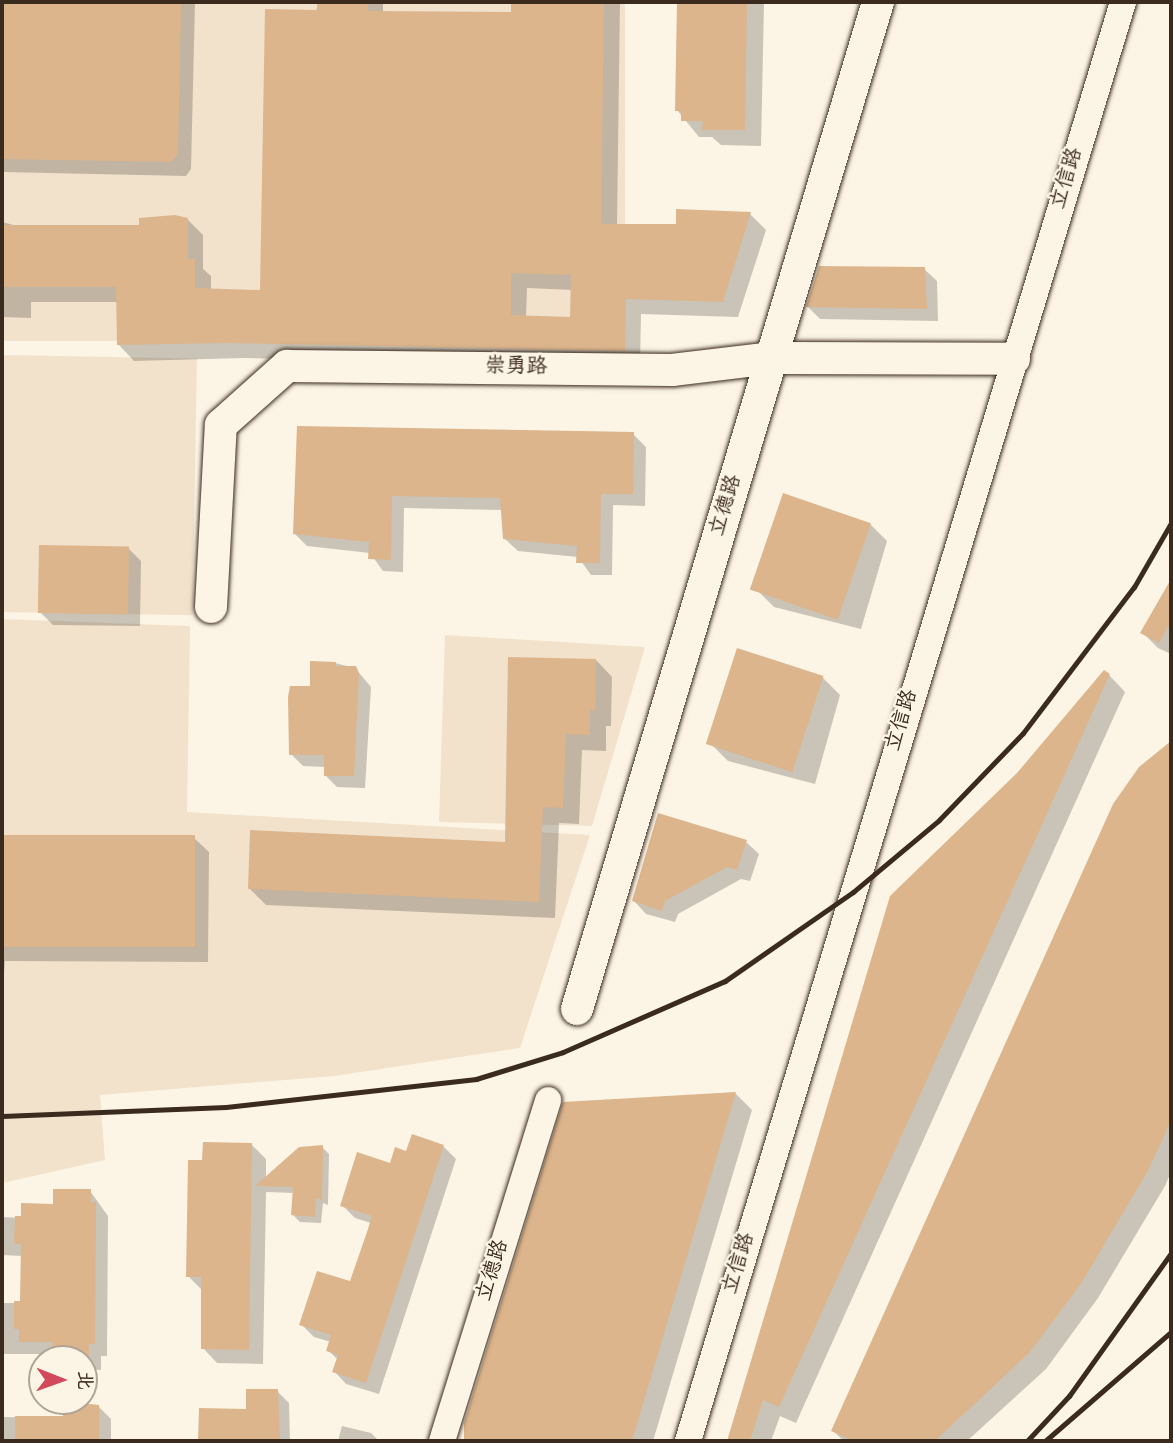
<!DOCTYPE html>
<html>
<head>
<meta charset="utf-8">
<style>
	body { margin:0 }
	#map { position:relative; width:1173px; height:1443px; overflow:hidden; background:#fcf5e5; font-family:"Gochi Hand","LXGW WenKai TC",sans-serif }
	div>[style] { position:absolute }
	.built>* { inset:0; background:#f2e2cb; transform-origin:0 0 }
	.shadow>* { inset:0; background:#0003 }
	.building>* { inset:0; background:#dcb58d; transform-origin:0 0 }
	.roads { filter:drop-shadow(0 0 2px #3b2a1e) drop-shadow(0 0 2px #3b2a1e) }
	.minor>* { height:26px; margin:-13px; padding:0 13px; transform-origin:13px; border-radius:13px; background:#fcf5e5 }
	.tertiary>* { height:32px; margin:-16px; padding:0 16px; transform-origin:16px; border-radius:16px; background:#fcf5e5 }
	.rail>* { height:5px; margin:-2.5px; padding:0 2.5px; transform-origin:2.5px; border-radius:2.5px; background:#3b2a1e }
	span { translate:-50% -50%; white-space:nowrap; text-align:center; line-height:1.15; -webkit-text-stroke:5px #fcf5e5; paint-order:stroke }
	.street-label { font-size:21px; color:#3b2a1e }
	.frame { position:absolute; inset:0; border:4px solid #3b2a1e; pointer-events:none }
	.north { position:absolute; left:28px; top:1345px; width:70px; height:70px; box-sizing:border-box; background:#fcf5e5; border:2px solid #afa495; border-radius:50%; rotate:91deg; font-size:19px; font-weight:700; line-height:28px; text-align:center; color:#3b2a1e }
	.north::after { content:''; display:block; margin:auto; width:24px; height:32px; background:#d1495b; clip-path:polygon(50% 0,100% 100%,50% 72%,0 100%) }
</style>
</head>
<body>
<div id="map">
	<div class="built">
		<div style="left:2px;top:2px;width:623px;height:339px"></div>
		<div style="left:2px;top:355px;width:195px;height:257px;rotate:1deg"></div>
		<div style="clip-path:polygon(2px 619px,190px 626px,187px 812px,590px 835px,520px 1048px,334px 1076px,100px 1095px,105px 1160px,2px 1183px)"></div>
		<div style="clip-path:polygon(445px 635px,645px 647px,592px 826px,439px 822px)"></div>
	</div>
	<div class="shadow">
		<div style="clip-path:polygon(2px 2px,195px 2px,191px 169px,186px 176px,2px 172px)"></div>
		<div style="clip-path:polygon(evenodd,318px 2px,383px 2px,383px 13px,513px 14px,513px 2px,620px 2px,617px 226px,677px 225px,750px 214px,766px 230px,738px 317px,641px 314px,640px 366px,244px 358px,134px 361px,119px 345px,118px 302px,31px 302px,31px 318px,2px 317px,2px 222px,21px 227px,141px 227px,187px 219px,203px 235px,203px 269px,211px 276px,211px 291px,262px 292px,318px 2px,527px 288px,572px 290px,572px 318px,526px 317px,527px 288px)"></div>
		<div style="clip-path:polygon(679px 2px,764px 2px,761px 146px,721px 145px,712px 137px,699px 137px,677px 110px)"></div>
		<div style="clip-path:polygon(924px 269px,937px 281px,938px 321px,820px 319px,808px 307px)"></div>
		<div style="clip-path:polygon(299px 428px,633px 434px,646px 447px,645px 506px,613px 505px,612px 575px,591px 575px,578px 557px,518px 551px,505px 539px,503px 510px,404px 508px,403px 572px,383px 571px,370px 553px,307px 546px,295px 534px)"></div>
		<div style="clip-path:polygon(870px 524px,887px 541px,861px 629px,774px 607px,757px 590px)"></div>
		<div style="clip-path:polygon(128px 548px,141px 561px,140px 626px,53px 625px,40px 612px)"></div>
		<div style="clip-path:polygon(1171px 585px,1171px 654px,1158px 648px,1142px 632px)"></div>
		<div style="clip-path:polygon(738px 650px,823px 678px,840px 695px,815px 784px,728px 761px,711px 744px)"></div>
		<div style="clip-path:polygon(596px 660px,612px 677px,611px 726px,606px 726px,606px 751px,582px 750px,579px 824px,559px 823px,555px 918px,266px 905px,250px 889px,507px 844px)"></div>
		<div style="clip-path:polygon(335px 663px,355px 668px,371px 687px,365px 788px,337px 787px,325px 775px,325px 767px,303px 766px,291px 754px,292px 688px,312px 688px)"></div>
		<div style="clip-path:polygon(1109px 675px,1125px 692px,796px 1423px,780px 1416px,771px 1441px,728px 1441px,891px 897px,1019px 774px)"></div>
		<div style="clip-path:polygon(1171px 748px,1171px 1172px,1165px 1186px,1098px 1298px,1046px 1369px,967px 1441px,844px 1441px,833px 1431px,1159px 753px)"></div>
		<div style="clip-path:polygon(2px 835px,194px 838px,209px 852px,208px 962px,5px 961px,2px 997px)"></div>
		<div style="clip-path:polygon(746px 842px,759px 854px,750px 881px,741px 879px,678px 914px,675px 922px,646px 914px,634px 901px)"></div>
		<div style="clip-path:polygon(736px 1094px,752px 1110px,653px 1441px,466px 1441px,466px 1423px,565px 1104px)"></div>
		<div style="clip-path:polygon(251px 1144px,266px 1159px,266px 1178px,322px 1147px,329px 1154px,328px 1205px,323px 1203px,321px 1223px,300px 1222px,293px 1215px,294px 1193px,266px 1192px,263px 1364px,217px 1363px,203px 1348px,203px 1291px,188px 1276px,204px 1162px)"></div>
		<div style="clip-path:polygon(443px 1146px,456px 1159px,379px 1394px,346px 1384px,334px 1371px,338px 1360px,328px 1350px,331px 1342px,314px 1337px,301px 1324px,351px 1284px,371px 1223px,355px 1218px,342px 1205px,391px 1165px)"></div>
		<div style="clip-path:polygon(90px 1191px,108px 1216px,107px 1356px,101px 1356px,101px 1370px,84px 1369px,84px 1359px,56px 1359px,54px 1354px,2px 1354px,2px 1303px,21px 1303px,22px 1256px,2px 1255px,2px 1217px,22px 1218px)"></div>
		<div style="clip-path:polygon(277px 1391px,289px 1403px,290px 1441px,200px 1441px,201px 1410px,247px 1411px)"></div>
		<div style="clip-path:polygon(98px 1406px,111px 1419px,111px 1441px,2px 1441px,2px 1417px,65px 1418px)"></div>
		<div style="clip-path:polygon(342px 1426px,371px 1433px,379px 1441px,338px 1441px)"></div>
	</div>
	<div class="building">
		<div style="clip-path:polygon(2px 2px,181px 2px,178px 154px,171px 162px,2px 159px)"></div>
		<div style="clip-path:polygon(evenodd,317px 2px,368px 2px,368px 11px,511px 12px,511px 2px,604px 2px,601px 224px,676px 224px,676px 209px,751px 212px,723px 302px,626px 299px,625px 351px,227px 343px,117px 345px,116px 287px,2px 287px,2px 225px,139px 225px,139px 218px,175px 215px,188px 218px,188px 259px,195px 259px,195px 288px,260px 290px,265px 9px,317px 10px,317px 2px,511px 273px,571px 275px,570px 317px,511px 315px,511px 273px)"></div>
		<div style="clip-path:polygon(677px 2px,747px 2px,745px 130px,702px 130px,703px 121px,681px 121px,681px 111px,675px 111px)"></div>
		<div style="clip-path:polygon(819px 266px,925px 267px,927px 309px,806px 307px)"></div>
		<div style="clip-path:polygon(297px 426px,634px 432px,633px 494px,601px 494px,600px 563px,576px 563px,577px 546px,503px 539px,500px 498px,392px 496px,391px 560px,368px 559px,369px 542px,293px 534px)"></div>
		<div style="left:783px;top:493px;width:93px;height:102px;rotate:19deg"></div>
		<div style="left:39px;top:545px;width:90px;height:68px;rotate:1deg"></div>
		<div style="clip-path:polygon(1171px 579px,1171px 622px,1159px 643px,1140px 633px)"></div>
		<div style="left:737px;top:648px;width:91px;height:101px;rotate:18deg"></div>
		<div style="clip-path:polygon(508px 657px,596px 659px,595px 710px,590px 710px,590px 735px,566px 734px,563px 808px,543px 807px,539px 902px,248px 889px,250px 830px,505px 842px)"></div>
		<div style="clip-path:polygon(310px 661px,336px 662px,336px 666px,356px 666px,359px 673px,354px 776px,324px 776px,324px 755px,289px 755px,288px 697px,290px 686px,310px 686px)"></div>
		<div style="clip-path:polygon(1104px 670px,1110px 674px,779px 1407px,763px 1400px,750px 1441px,727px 1441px,890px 896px,1017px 773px)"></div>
		<div style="clip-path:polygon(1171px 741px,1171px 1120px,1149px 1169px,1082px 1282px,1030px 1352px,935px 1441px,854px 1441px,831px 1431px,1113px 804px,1139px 767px)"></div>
		<div style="clip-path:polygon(658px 813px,747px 840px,737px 870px,727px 867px,665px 901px,662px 911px,632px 901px)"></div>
		<div style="left:2px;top:835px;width:193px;height:112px"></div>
		<div style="clip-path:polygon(736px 1092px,632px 1441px,464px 1441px,464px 1423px,563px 1102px)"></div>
		<div style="clip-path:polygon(412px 1134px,444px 1145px,366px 1383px,332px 1372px,338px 1355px,326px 1351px,331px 1335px,299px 1325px,317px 1271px,350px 1281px,367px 1232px,372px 1216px,340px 1206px,357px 1152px,390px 1163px,395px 1147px,406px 1151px)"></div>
		<div style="clip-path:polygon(203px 1142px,252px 1143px,249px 1350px,201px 1349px,201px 1277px,186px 1277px,188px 1160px,202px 1160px)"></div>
		<div style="clip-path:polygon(323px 1145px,322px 1200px,316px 1198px,315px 1217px,291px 1215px,293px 1187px,255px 1186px,299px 1147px)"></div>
		<div style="clip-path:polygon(53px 1189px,91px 1189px,91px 1202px,96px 1202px,95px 1344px,89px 1344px,89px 1358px,52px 1357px,52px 1342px,19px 1342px,19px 1329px,14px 1329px,14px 1301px,20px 1301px,21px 1244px,14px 1244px,15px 1216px,21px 1216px,21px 1203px,53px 1204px)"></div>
		<div style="clip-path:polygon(246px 1389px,278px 1389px,280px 1441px,198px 1441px,199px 1408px,246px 1409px)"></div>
		<div style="clip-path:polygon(63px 1401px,99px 1405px,99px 1439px,15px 1441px,15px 1416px,63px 1416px)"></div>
	</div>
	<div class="roads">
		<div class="minor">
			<div style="left:442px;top:1441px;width:357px;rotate:-72.7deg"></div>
			<div style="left:688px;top:1441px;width:1503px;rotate:-73.18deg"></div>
		</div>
		<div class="tertiary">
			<div style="left:211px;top:607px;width:182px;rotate:-86.9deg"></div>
			<div style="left:221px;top:425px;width:89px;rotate:-41.8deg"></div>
			<div style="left:287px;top:366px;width:385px;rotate:0.6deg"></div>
			<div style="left:672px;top:370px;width:102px;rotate:-6.8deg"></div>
			<div style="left:773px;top:358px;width:241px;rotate:0.2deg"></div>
			<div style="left:577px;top:1009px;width:1051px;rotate:-73.36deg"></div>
		</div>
	</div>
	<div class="rail">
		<div style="left:2px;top:1116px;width:224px;rotate:-2.3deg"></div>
		<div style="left:226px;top:1107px;width:252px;rotate:-6.4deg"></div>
		<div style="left:476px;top:1079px;width:91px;rotate:-17.2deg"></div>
		<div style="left:563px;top:1052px;width:177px;rotate:-23.7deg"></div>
		<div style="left:725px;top:981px;width:156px;rotate:-34.8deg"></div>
		<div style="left:853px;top:892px;width:112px;rotate:-39.9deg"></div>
		<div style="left:939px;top:820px;width:121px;rotate:-46deg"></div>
		<div style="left:1023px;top:733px;width:183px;rotate:-52.8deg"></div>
		<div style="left:1134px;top:587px;width:74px;rotate:-60deg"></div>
		<div style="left:1027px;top:1441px;width:62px;rotate:-47deg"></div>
		<div style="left:1069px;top:1396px;width:176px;rotate:-54.5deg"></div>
		<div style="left:1045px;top:1441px;width:167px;rotate:-40.9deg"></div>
	</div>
	<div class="street-label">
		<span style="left:1069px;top:179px;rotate:-73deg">立信路</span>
		<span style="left:516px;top:369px;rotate:1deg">崇勇路</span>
		<span style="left:728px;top:506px;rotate:-73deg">立德路</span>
		<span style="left:904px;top:721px;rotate:-73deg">立信路</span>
		<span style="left:741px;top:1264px;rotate:-73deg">立信路</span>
		<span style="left:495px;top:1271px;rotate:-73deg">立德路</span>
	</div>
	<div class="frame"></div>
	<div class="north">北</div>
</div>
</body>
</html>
